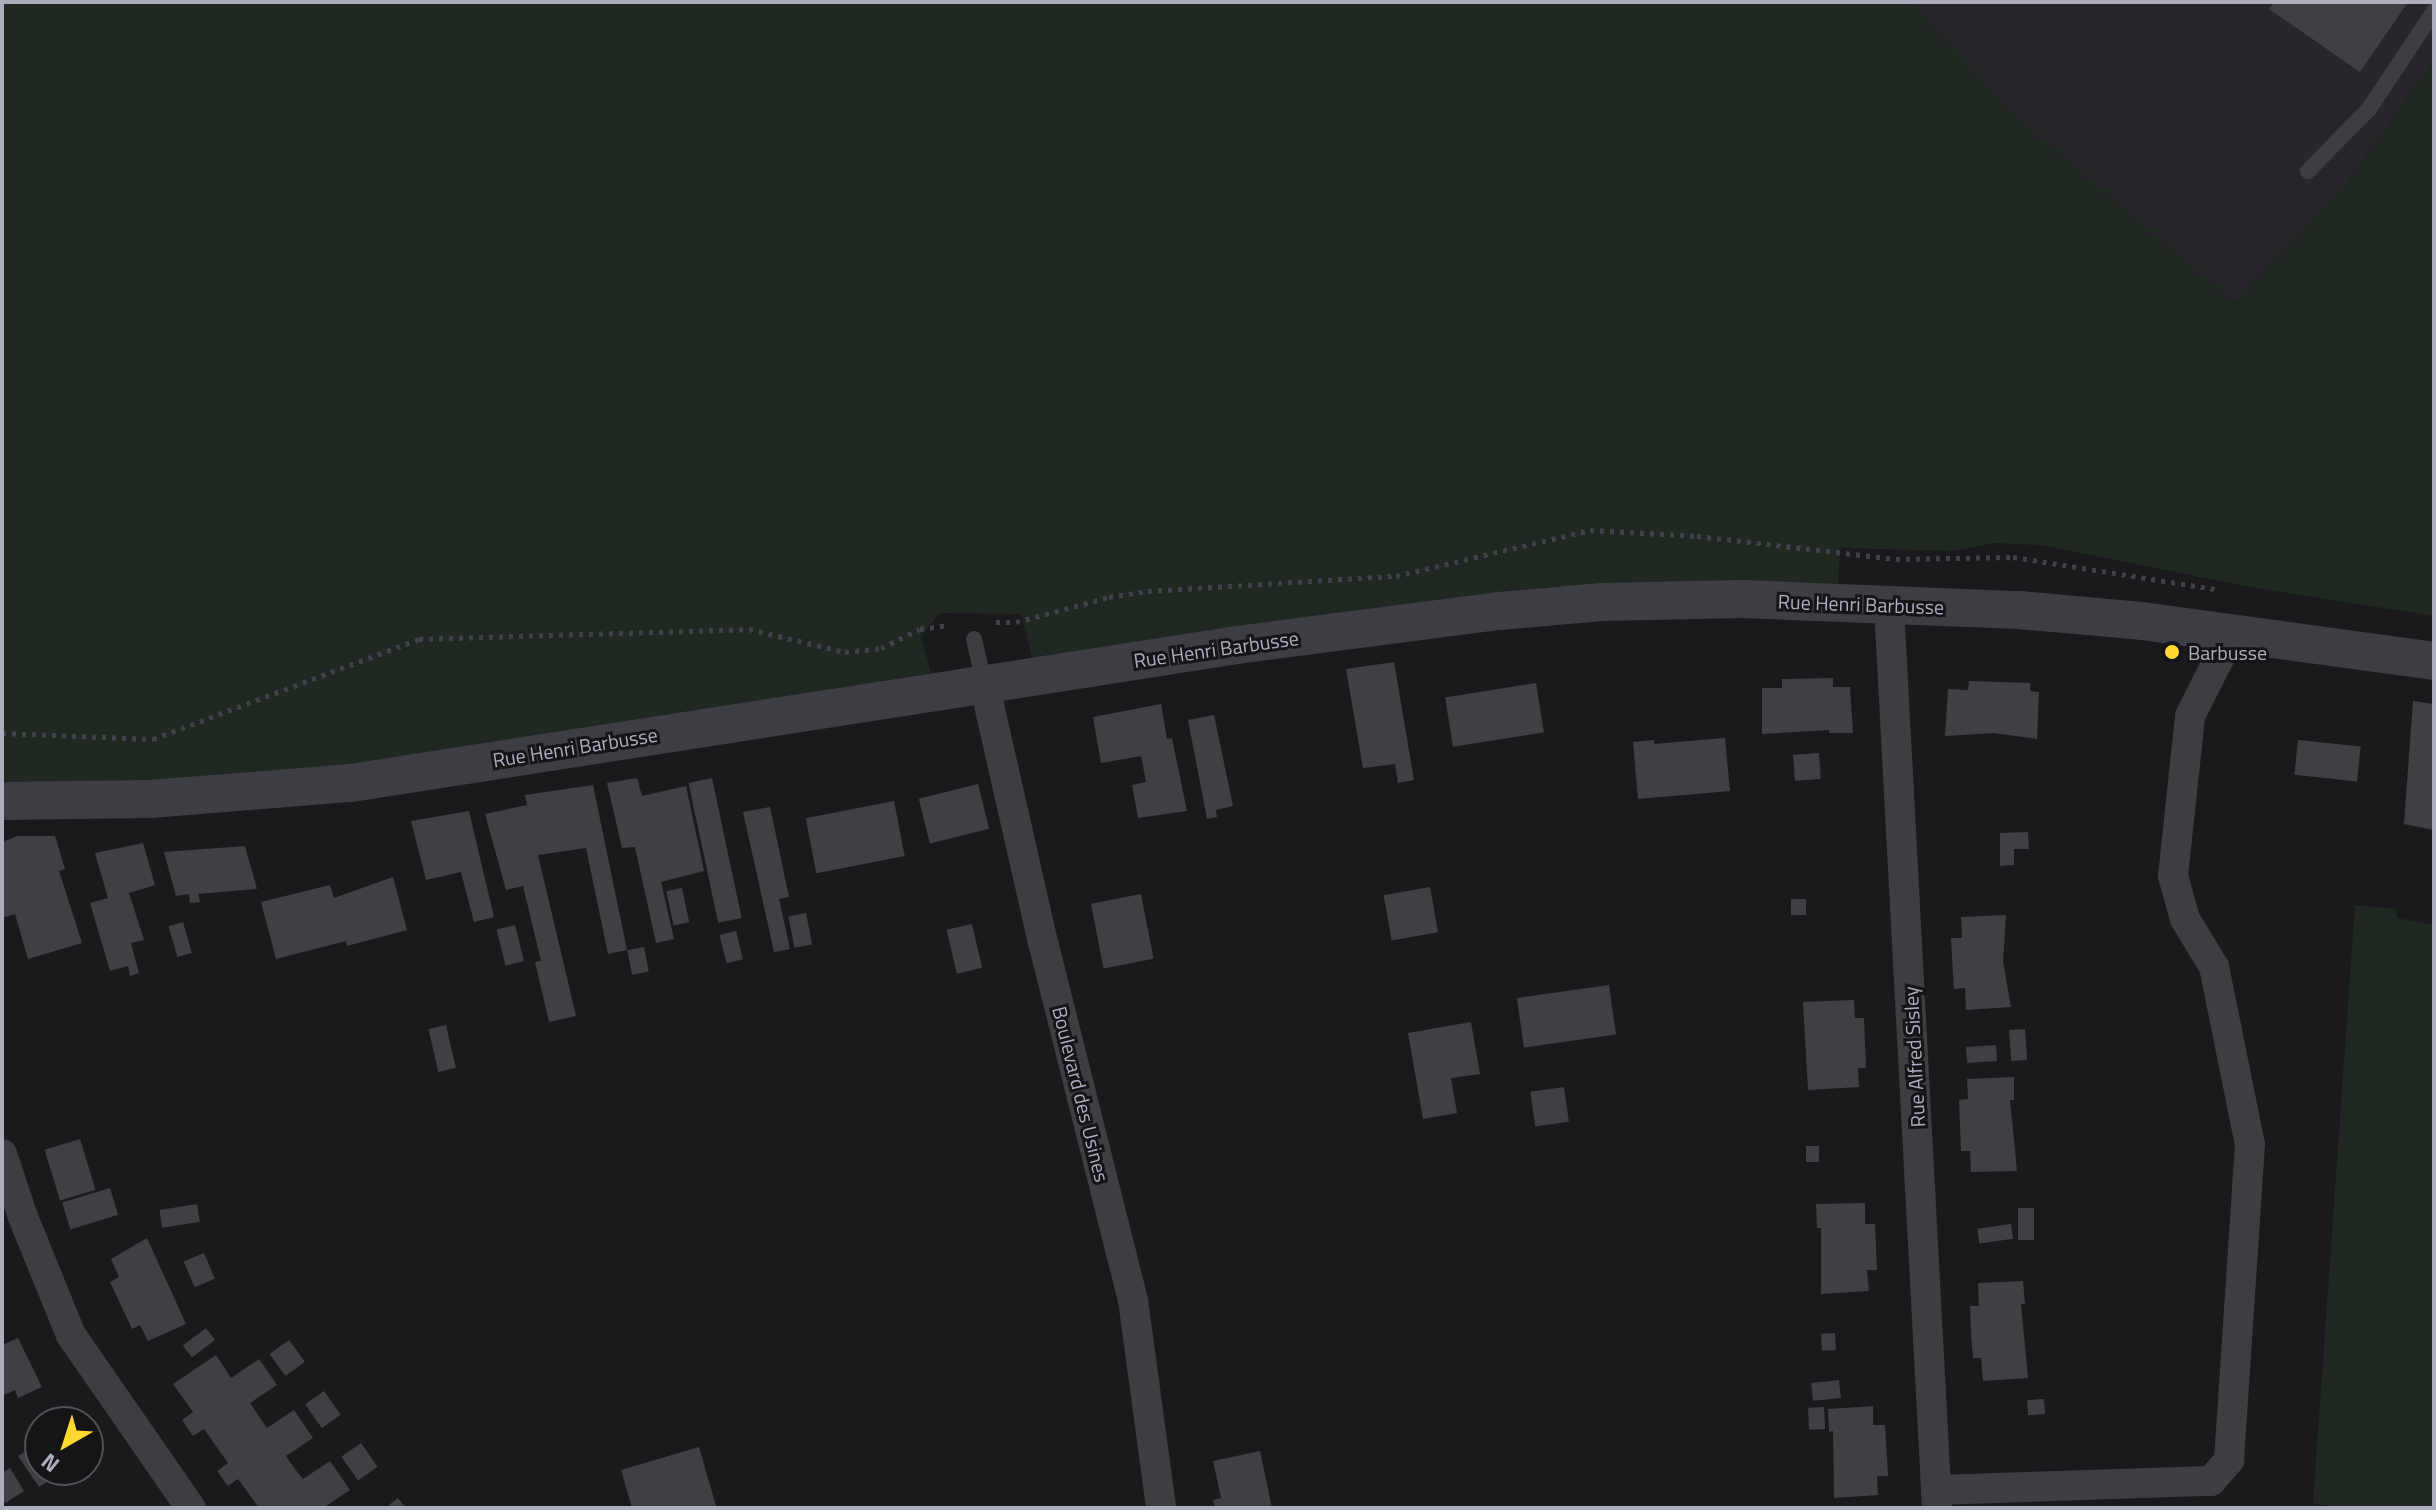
<!DOCTYPE html>
<html>
<head>
<meta charset="utf-8">
<style>
	body { margin:0 }
	#map { position:relative; width:2436px; height:1510px; overflow:hidden; background:#1a1a1d; font-family:"Titillium Web",sans-serif }
	div>[style] { position:absolute }
	.built>* { inset:0; background:#27262a }
	.green>* { inset:0; background:#1f2922 }
	.building>* { inset:0; background:#403f45; transform-origin:0 0 }
	.path>* { height:5px; margin-top:-2.5px; transform-origin:0; background:repeating-linear-gradient(90deg,#414249 0 4px,transparent 0 10px) }
	.service>* { height:16px; margin:-8px; padding:0 8px; transform-origin:8px; border-radius:8px; background:#3d3d44 }
	.minor>* { height:30px; margin:-15px; padding:0 15px; transform-origin:15px; border-radius:15px; background:#3d3d44 }
	.tertiary>* { height:38px; margin:-19px; padding:0 19px; transform-origin:19px; border-radius:19px; background:#3d3d44 }
	.dots>* { width:22px; height:22px; translate:-50% -50%; box-sizing:border-box; border:4px solid #151518; border-radius:50% }
	span { translate:-50% -50%; white-space:nowrap; text-align:center; line-height:1.15; -webkit-text-stroke:6px #151518; paint-order:stroke }
	.street-label { font-size:20px; color:#acaebd }
	.poi-label { font-size:20px; color:#acaebd }
	.left { translate:0 -50%; text-align:left }
	.frame { position:absolute; inset:0; border:4px solid #acaebd; pointer-events:none }
	.north { position:absolute; left:24px; top:1406px; width:80px; height:80px; box-sizing:border-box; background:#151518; border:2px solid #51525a; border-radius:50%; rotate:219deg; font-size:22px; font-weight:700; line-height:32px; text-align:center; color:#acaebd }
	.north::after { content:''; display:block; margin:auto; width:28px; height:36px; background:#ffd830; clip-path:polygon(50% 0,100% 100%,50% 72%,0 100%) }
</style>
</head>
<body>
<div id="map">
	<div class="built">
		<div style="clip-path:polygon(1794px 2px,2434px 2px,2434px 61px,2348px 182px,2235px 303px)"></div>
	</div>
	<div class="green">
		<div style="clip-path:polygon(2px 2px,1911px 2px,2009px 110px,2235px 303px,2348px 182px,2434px 61px,2434px 616px,2250px 587px,2041px 545px,1994px 543px,1954px 551px,1840px 548px,1838px 587px,1706px 581px,1547px 587px,1375px 608px,1033px 662px,1021px 614px,940px 613px,921px 636px,931px 673px,384px 761px,158px 785px,2px 786px)"></div>
		<div style="clip-path:polygon(2355px 905px,2396px 909px,2397px 918px,2434px 925px,2434px 1508px,2342px 1508px,2313px 1503px)"></div>
	</div>
	<div class="building">
		<div style="clip-path:polygon(2274px 2px,2408px 2px,2360px 72px,2269px 9px)"></div>
		<div style="clip-path:polygon(1394px 662px,1414px 780px,1398px 783px,1395px 764px,1363px 768px,1346px 669px)"></div>
		<div style="clip-path:polygon(1833px 678px,1833px 687px,1850px 687px,1853px 733px,1829px 733px,1829px 730px,1762px 734px,1762px 688px,1782px 688px,1782px 679px)"></div>
		<div style="clip-path:polygon(1969px 681px,2030px 683px,2030px 691px,2039px 692px,2037px 739px,1993px 733px,1945px 736px,1948px 689px,1968px 690px)"></div>
		<div style="left:1536px;top:683px;width:50px;height:92px;rotate:81deg"></div>
		<div style="clip-path:polygon(2413px 701px,2434px 704px,2434px 830px,2404px 824px)"></div>
		<div style="clip-path:polygon(1161px 704px,1167px 739px,1172px 738px,1187px 811px,1138px 818px,1132px 785px,1146px 782px,1141px 756px,1101px 763px,1093px 717px)"></div>
		<div style="clip-path:polygon(1214px 715px,1233px 806px,1216px 810px,1217px 817px,1207px 819px,1188px 720px)"></div>
		<div style="clip-path:polygon(1725px 738px,1730px 791px,1638px 799px,1633px 742px,1654px 740px,1654px 744px)"></div>
		<div style="left:2298px;top:740px;width:63px;height:35px;rotate:6deg"></div>
		<div style="left:1819px;top:753px;width:26px;height:26px;rotate:86deg"></div>
		<div style="clip-path:polygon(637px 778px,642px 796px,686px 786px,704px 871px,661px 882px,674px 939px,656px 943px,635px 847px,622px 848px,607px 783px)"></div>
		<div style="left:712px;top:778px;width:143px;height:24px;rotate:78deg"></div>
		<div style="left:978px;top:784px;width:46px;height:61px;rotate:76deg"></div>
		<div style="clip-path:polygon(593px 785px,627px 950px,608px 954px,586px 848px,538px 855px,576px 1016px,549px 1022px,535px 962px,541px 961px,523px 886px,506px 890px,485px 814px,527px 805px,525px 795px)"></div>
		<div style="left:894px;top:801px;width:56px;height:90px;rotate:79deg"></div>
		<div style="clip-path:polygon(770px 807px,789px 897px,779px 899px,790px 949px,774px 952px,743px 812px)"></div>
		<div style="clip-path:polygon(469px 811px,494px 917px,474px 922px,461px 872px,426px 880px,411px 821px)"></div>
		<div style="clip-path:polygon(2028px 832px,2029px 849px,2014px 849px,2014px 865px,2000px 866px,2000px 833px)"></div>
		<div style="clip-path:polygon(18px 836px,55px 836px,65px 869px,59px 871px,82px 943px,28px 959px,15px 914px,2px 918px,2px 842px)"></div>
		<div style="clip-path:polygon(143px 843px,155px 885px,129px 893px,144px 940px,131px 943px,139px 973px,130px 976px,128px 966px,110px 971px,90px 903px,108px 898px,95px 853px)"></div>
		<div style="clip-path:polygon(245px 846px,257px 889px,198px 894px,200px 902px,190px 903px,189px 894px,176px 896px,164px 852px)"></div>
		<div style="clip-path:polygon(393px 877px,407px 930px,347px 946px,346px 941px,276px 959px,261px 902px,330px 885px,334px 898px)"></div>
		<div style="left:1430px;top:887px;width:46px;height:47px;rotate:80deg"></div>
		<div style="left:682px;top:888px;width:35px;height:16px;rotate:78deg"></div>
		<div style="left:1141px;top:894px;width:66px;height:51px;rotate:79deg"></div>
		<div style="left:1791px;top:899px;width:15px;height:16px"></div>
		<div style="left:806px;top:913px;width:32px;height:18px;rotate:79deg"></div>
		<div style="clip-path:polygon(2006px 915px,2003px 961px,2011px 1007px,1966px 1010px,1965px 988px,1954px 989px,1951px 938px,1962px 938px,1961px 917px)"></div>
		<div style="left:183px;top:922px;width:32px;height:15px;rotate:74deg"></div>
		<div style="left:972px;top:924px;width:45px;height:26px;rotate:77deg"></div>
		<div style="left:515px;top:925px;width:37px;height:19px;rotate:76deg"></div>
		<div style="left:736px;top:931px;width:29px;height:17px;rotate:76deg"></div>
		<div style="left:644px;top:947px;width:25px;height:17px;rotate:79deg"></div>
		<div style="left:1609px;top:985px;width:50px;height:93px;rotate:82deg"></div>
		<div style="clip-path:polygon(1854px 1000px,1855px 1018px,1864px 1018px,1866px 1068px,1858px 1068px,1859px 1087px,1808px 1090px,1803px 1002px)"></div>
		<div style="clip-path:polygon(1471px 1022px,1480px 1074px,1451px 1078px,1457px 1113px,1423px 1119px,1408px 1033px)"></div>
		<div style="left:446px;top:1025px;width:44px;height:18px;rotate:77deg"></div>
		<div style="left:2025px;top:1029px;width:31px;height:16px;rotate:86deg"></div>
		<div style="left:1996px;top:1045px;width:16px;height:30px;rotate:86deg"></div>
		<div style="clip-path:polygon(2014px 1077px,2014px 1100px,2010px 1100px,2017px 1171px,1971px 1172px,1970px 1151px,1961px 1151px,1959px 1100px,1968px 1099px,1967px 1079px)"></div>
		<div style="left:1564px;top:1087px;width:35px;height:34px;rotate:82deg"></div>
		<div style="left:80px;top:1139px;width:53px;height:37px;rotate:73deg"></div>
		<div style="left:1806px;top:1146px;width:13px;height:16px"></div>
		<div style="left:110px;top:1188px;width:28px;height:50px;rotate:73deg"></div>
		<div style="clip-path:polygon(1865px 1203px,1865px 1224px,1875px 1224px,1877px 1270px,1867px 1270px,1869px 1291px,1821px 1294px,1821px 1228px,1817px 1228px,1816px 1204px)"></div>
		<div style="left:197px;top:1204px;width:18px;height:38px;rotate:81deg"></div>
		<div style="left:2018px;top:1208px;width:16px;height:32px"></div>
		<div style="left:2011px;top:1224px;width:15px;height:34px;rotate:82deg"></div>
		<div style="clip-path:polygon(147px 1238px,186px 1324px,148px 1341px,140px 1325px,132px 1329px,110px 1282px,119px 1277px,111px 1259px)"></div>
		<div style="left:204px;top:1253px;width:28px;height:22px;rotate:67deg"></div>
		<div style="clip-path:polygon(2023px 1281px,2025px 1304px,2021px 1304px,2028px 1378px,1983px 1381px,1981px 1358px,1973px 1358px,1971px 1332px,1970px 1306px,1979px 1306px,1978px 1283px)"></div>
		<div style="left:206px;top:1328px;width:15px;height:29px;rotate:53deg"></div>
		<div style="left:1835px;top:1333px;width:17px;height:14px;rotate:87deg"></div>
		<div style="clip-path:polygon(18px 1338px,42px 1387px,18px 1398px,15px 1390px,2px 1396px,2px 1345px)"></div>
		<div style="left:289px;top:1340px;width:27px;height:24px;rotate:54deg"></div>
		<div style="clip-path:polygon(216px 1355px,231px 1378px,259px 1359px,277px 1385px,250px 1403px,267px 1428px,294px 1410px,313px 1438px,286px 1456px,295px 1469px,303px 1479px,330px 1461px,350px 1490px,323px 1508px,259px 1508px,238px 1479px,228px 1486px,217px 1471px,228px 1463px,204px 1429px,193px 1436px,182px 1420px,193px 1412px,173px 1384px)"></div>
		<div style="left:1839px;top:1380px;width:18px;height:28px;rotate:84deg"></div>
		<div style="left:324px;top:1391px;width:29px;height:23px;rotate:55deg"></div>
		<div style="left:2044px;top:1399px;width:15px;height:17px;rotate:86deg"></div>
		<div style="clip-path:polygon(1873px 1406px,1873px 1425px,1885px 1425px,1888px 1476px,1877px 1476px,1878px 1495px,1834px 1498px,1833px 1431px,1829px 1432px,1828px 1409px)"></div>
		<div style="left:1824px;top:1407px;width:22px;height:16px;rotate:87deg"></div>
		<div style="clip-path:polygon(64px 1414px,70px 1422px,52px 1422px)"></div>
		<div style="clip-path:polygon(40px 1442px,40px 1470px,65px 1470px,39px 1487px,18px 1456px)"></div>
		<div style="left:361px;top:1443px;width:29px;height:24px;rotate:55deg"></div>
		<div style="clip-path:polygon(699px 1447px,716px 1506px,632px 1508px,621px 1470px)"></div>
		<div style="clip-path:polygon(1260px 1451px,1272px 1508px,1215px 1508px,1213px 1500px,1221px 1498px,1213px 1461px)"></div>
		<div style="clip-path:polygon(10px 1468px,24px 1491px,5px 1503px,2px 1497px,2px 1473px)"></div>
		<div style="clip-path:polygon(398px 1498px,406px 1508px,385px 1508px)"></div>
	</div>
	<div class="path">
		<div style="left:996px;top:622px;width:20px"></div>
		<div style="left:1016px;top:622px;width:96px;rotate:-15deg"></div>
		<div style="left:1109px;top:597px;width:39px;rotate:-9deg"></div>
		<div style="left:1148px;top:591px;width:248px;rotate:-3.5deg"></div>
		<div style="left:1396px;top:576px;width:199px;rotate:-13.3deg"></div>
		<div style="left:1590px;top:530px;width:107px;rotate:3.2deg"></div>
		<div style="left:1697px;top:536px;width:200px;rotate:6.6deg"></div>
		<div style="left:1896px;top:559px;width:117px;rotate:-1deg"></div>
		<div style="left:2013px;top:557px;width:206px;rotate:9deg"></div>
		<div style="left:2px;top:733px;width:151px;rotate:2.3deg"></div>
		<div style="left:153px;top:739px;width:284px;rotate:-20.6deg"></div>
		<div style="left:419px;top:639px;width:330px;rotate:-1.7deg"></div>
		<div style="left:749px;top:629px;width:99px;rotate:13.5deg"></div>
		<div style="left:845px;top:652px;width:36px;rotate:-6deg"></div>
		<div style="left:881px;top:648px;width:43px;rotate:-26deg"></div>
		<div style="left:920px;top:629px;width:30px;rotate:-8deg"></div>
	</div>
	<div class="service">
		<div style="left:2308px;top:171px;width:87px;rotate:-45.5deg"></div>
		<div style="left:2369px;top:109px;width:118px;rotate:-56.4deg"></div>
		<div style="left:974px;top:639px;width:45px;rotate:77.2deg"></div>
	</div>
	<div class="minor">
		<div style="left:1889px;top:606px;width:903px;rotate:86.95deg"></div>
		<div style="left:984px;top:683px;width:266px;rotate:77.2deg"></div>
		<div style="left:1043px;top:942px;width:369px;rotate:75.9deg"></div>
		<div style="left:1133px;top:1300px;width:210px;rotate:82.3deg"></div>
		<div style="left:2px;top:1154px;width:66px;rotate:71.6deg"></div>
		<div style="left:23px;top:1217px;width:127px;rotate:67.9deg"></div>
		<div style="left:71px;top:1335px;width:211px;rotate:55.3deg"></div>
		<div style="left:1936px;top:1490px;width:275px;rotate:-1.9deg"></div>
		<div style="left:2211px;top:1481px;width:28px;rotate:-49deg"></div>
		<div style="left:2229px;top:1460px;width:316px;rotate:-86.2deg"></div>
		<div style="left:2250px;top:1145px;width:182px;rotate:-101.4deg"></div>
		<div style="left:2214px;top:967px;width:56px;rotate:-121.1deg"></div>
		<div style="left:2185px;top:919px;width:45px;rotate:-105.6deg"></div>
		<div style="left:2173px;top:876px;width:161px;rotate:-83.9deg"></div>
		<div style="left:2190px;top:716px;width:93px;rotate:-63.2deg"></div>
	</div>
	<div class="tertiary">
		<div style="left:2px;top:801px;width:149px;rotate:-0.8deg"></div>
		<div style="left:151px;top:799px;width:201px;rotate:-4.6deg"></div>
		<div style="left:351px;top:783px;width:897px;rotate:-8.85deg"></div>
		<div style="left:1237px;top:645px;width:264px;rotate:-7.4deg"></div>
		<div style="left:1499px;top:611px;width:103px;rotate:-5deg"></div>
		<div style="left:1602px;top:602px;width:140px;rotate:-1.2deg"></div>
		<div style="left:1742px;top:599px;width:277px;rotate:2.3deg"></div>
		<div style="left:2019px;top:610px;width:123px;rotate:5.1deg"></div>
		<div style="left:2142px;top:621px;width:295px;rotate:7.8deg"></div>
	</div>
	<div class="dots">
		<div style="left:2172px;top:652px;background:#ffd830"></div>
	</div>
	<div class="street-label">
		<span style="left:1861px;top:604px;rotate:2deg">Rue Henri Barbusse</span>
		<span style="left:1216px;top:649px;rotate:-8deg">Rue Henri Barbusse</span>
		<span style="left:575px;top:747px;rotate:-9deg">Rue Henri Barbusse</span>
		<span style="left:1914px;top:1057px;rotate:-93deg">Rue Alfred Sisley</span>
		<span style="left:1081px;top:1094px;rotate:76deg">Boulevard des Usines</span>
	</div>
	<div class="poi-label">
		<span class="left" style="left:2188px;top:652px">Barbusse</span>
	</div>
	<div class="frame"></div>
	<div class="north">N</div>
</div>
</body>
</html>
